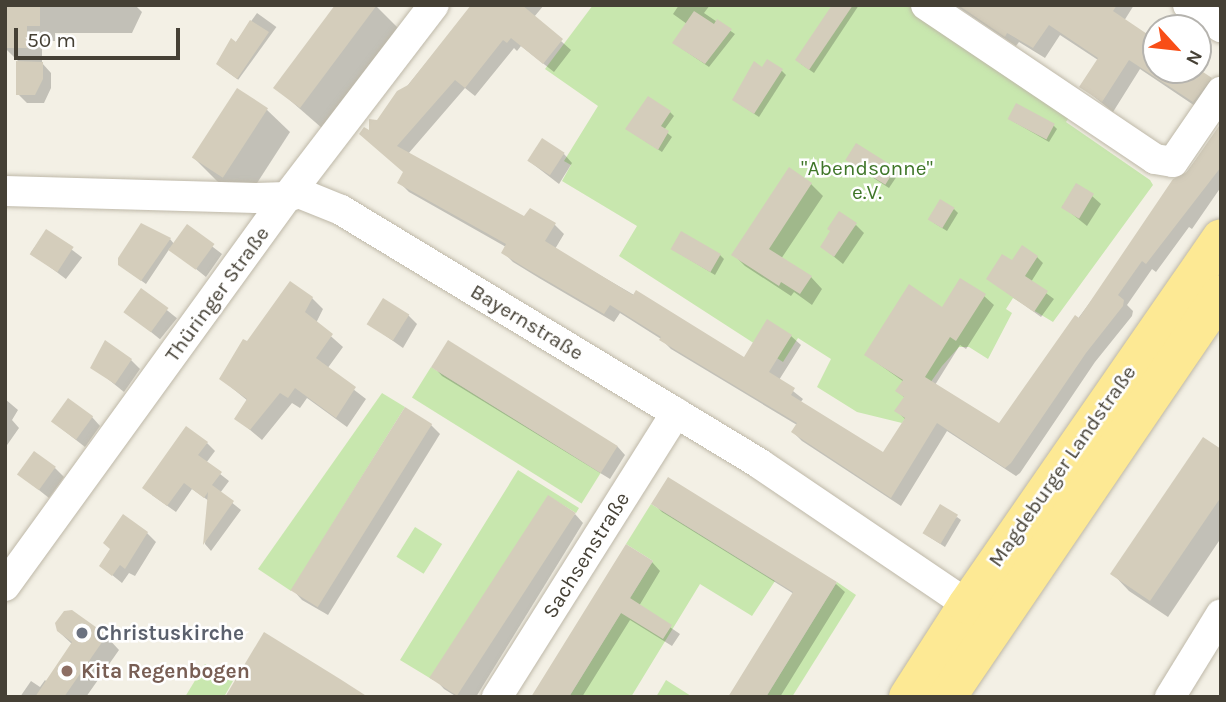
<!DOCTYPE html>
<html>
<head>
<meta charset="utf-8">
<style>
	body { margin:0 }
	#map { position:relative; width:1226px; height:702px; overflow:hidden; background:#f3f0e5; font-family:Karla,sans-serif }
	div>[style] { position:absolute }
	.green>* { inset:0; background:#c8e7ae; transform-origin:0 0 }
	.shadow>* { inset:0; background:#0003; transform-origin:0 0 }
	.building>* { inset:0; background:#d4cdbb; transform-origin:0 0 }
	.roads { filter:drop-shadow(0 0 2px #beb8a8) drop-shadow(0 0 2px #beb8a8) }
	.minor>* { height:30px; margin:-15px; padding:0 15px; transform-origin:15px; border-radius:15px; background:#fff }
	.major>* { height:38px; margin:-19px; padding:0 19px; transform-origin:19px; border-radius:19px; background:#fde994 }
	.dots>* { width:19px; height:19px; translate:-50% -50%; box-sizing:border-box; border:4px solid #fff; border-radius:50% }
	span { translate:-50% -50%; white-space:nowrap; text-align:center; line-height:1.15; -webkit-text-stroke:5px #fff; paint-order:stroke }
	.park-label { font-size:21px; color:#3f7629 }
	.street-label { font-size:21px; color:#454035 }
	.worship-label { font-size:21px; color:#5b616d; font-weight:700 }
	.left { translate:0 -50%; text-align:left }
	.education-label { font-size:21px; color:#785e54; font-weight:700 }
	.frame { position:absolute; inset:0; border:7px solid #454035; pointer-events:none }
	.north { position:absolute; left:1142px; top:14px; width:70px; height:70px; box-sizing:border-box; background:#fff; border:2px solid #b5b3ae; border-radius:50%; rotate:117deg; font-size:19px; font-weight:700; line-height:28px; text-align:center; color:#454035 }
	.north::after { content:''; display:block; margin:auto; width:24px; height:32px; background:#f84e17; clip-path:polygon(50% 0,100% 100%,50% 72%,0 100%) }
	.scale { position:absolute; left:14px; top:28px; width:166px; height:32px; box-sizing:border-box; border:4px solid #454035; border-top:0; padding-left:9px; font-size:21px; line-height:24px; white-space:nowrap; color:#454035; -webkit-text-stroke:5px #fff; paint-order:stroke }
</style>
</head>
<body>
<div id="map">
	<div class="green">
		<div style="clip-path:polygon(593px 5px,915px 5px,1074px 109px,1066px 122px,1150px 180px,1153px 185px,1053px 322px,1013px 298px,1006px 309px,1012px 313px,988px 359px,969px 347px,959px 347px,942px 366px,902px 423px,857px 412px,817px 387px,831px 359px,798px 338px,783px 362px,619px 256px,637px 226px,562px 181px,571px 165px,564px 161px,598px 106px,545px 69px)"></div>
		<div style="left:431px;top:367px;width:200px;height:36px;rotate:32deg"></div>
		<div style="clip-path:polygon(382px 393px,405px 407px,291px 591px,258px 569px)"></div>
		<div style="clip-path:polygon(518px 470px,579px 508px,576px 513px,548px 496px,433px 680px,400px 660px)"></div>
		<div style="clip-path:polygon(651px 504px,775px 581px,752px 616px,700px 584px,631px 697px,569px 697px,653px 561px,626px 544px)"></div>
		<div style="left:415px;top:527px;width:32px;height:35px;rotate:32deg"></div>
		<div style="clip-path:polygon(837px 582px,856px 595px,792px 697px,766px 697px)"></div>
		<div style="clip-path:polygon(205px 664px,233px 681px,224px 697px,185px 697px)"></div>
		<div style="clip-path:polygon(666px 680px,691px 696px,691px 697px,656px 697px)"></div>
	</div>
	<div class="shadow">
		<div style="clip-path:polygon(5px 5px,135px 5px,142px 12px,132px 33px,55px 33px,55px 41px,42px 41px,42px 63px,51px 73px,51px 88px,44px 103px,27px 103px,18px 94px,18px 61px,5px 48px)"></div>
		<div style="clip-path:polygon(375px 5px,398px 28px,323px 129px,276px 88px)"></div>
		<div style="clip-path:polygon(473px 5px,544px 5px,534px 17px,571px 50px,554px 72px,521px 46px,517px 51px,514px 48px,475px 96px,465px 88px,408px 154px,524px 219px,555px 225px,564px 234px,555px 249px,744px 359px,791px 336px,801px 345px,779px 380px,803px 399px,800px 403px,883px 455px,906px 420px,896px 410px,905px 398px,897px 391px,904px 382px,866px 355px,943px 310px,984px 296px,994px 305px,966px 349px,960px 345px,935px 385px,999px 425px,1221px 126px,1221px 187px,1192px 229px,1189px 227px,1156px 272px,1152px 269px,1127px 305px,1133px 311px,1132px 316px,1095px 362px,1020px 473px,1016px 476px,947px 431px,901px 506px,802px 441px,793px 432px,797px 425px,671px 349px,661px 339px,620px 313px,614px 322px,539px 278px,513px 262px,503px 252px,506px 247px,409px 192px,399px 182px,405px 173px,372px 132px,369px 122px,378px 122px)"></div>
		<div style="clip-path:polygon(679px 5px,710px 5px,704px 13px,735px 34px,709px 67px,678px 46px,687px 24px,673px 14px)"></div>
		<div style="clip-path:polygon(834px 5px,859px 5px,814px 73px,801px 64px)"></div>
		<div style="clip-path:polygon(955px 5px,1134px 5px,1124px 21px,1156px 42px,1156px 70px,1197px 70px,1221px 89px,1204px 112px,1140px 69px,1113px 112px,1081px 86px,1098px 60px,1060px 35px,1045px 58px,1019px 42px,1016px 46px)"></div>
		<div style="left:257px;top:13px;width:24px;height:65px;rotate:36deg"></div>
		<div style="clip-path:polygon(763px 69px,782px 71px,786px 75px,759px 117px,738px 103px)"></div>
		<div style="clip-path:polygon(266px 109px,290px 132px,246px 200px,217px 181px,194px 158px)"></div>
		<div style="clip-path:polygon(670px 112px,674px 116px,664px 130px,672px 137px,662px 152px,631px 132px)"></div>
		<div style="clip-path:polygon(1009px 119px,1053px 125px,1057px 129px,1049px 142px)"></div>
		<div style="clip-path:polygon(564px 154px,572px 163px,559px 184px,529px 161px)"></div>
		<div style="clip-path:polygon(852px 164px,895px 169px,899px 173px,889px 188px)"></div>
		<div style="clip-path:polygon(811px 184px,823px 196px,781px 259px,811px 277px,822px 289px,812px 305px,794px 292px,791px 296px,745px 266px,734px 255px)"></div>
		<div style="clip-path:polygon(1092px 196px,1101px 204px,1087px 226px,1062px 206px)"></div>
		<div style="clip-path:polygon(954px 209px,958px 213px,947px 231px,934px 223px)"></div>
		<div style="clip-path:polygon(856px 225px,864px 233px,843px 264px,822px 247px)"></div>
		<div style="clip-path:polygon(187px 227px,222px 254px,206px 277px,170px 248px,146px 284px,125px 269px,170px 239px,175px 245px)"></div>
		<div style="left:47px;top:231px;width:44px;height:27px;rotate:37deg"></div>
		<div style="clip-path:polygon(672px 249px,720px 255px,724px 259px,715px 275px)"></div>
		<div style="clip-path:polygon(1037px 257px,1043px 263px,1031px 282px,1054px 299px,1041px 317px,988px 279px,1012px 262px)"></div>
		<div style="left:142px;top:290px;width:45px;height:27px;rotate:39deg"></div>
		<div style="clip-path:polygon(312px 298px,323px 309px,316px 323px,343px 347px,327px 369px,366px 399px,347px 427px,307px 398px,300px 408px,292px 403px,262px 440px,236px 418px,248px 401px,221px 379px,247px 343px)"></div>
		<div style="clip-path:polygon(408px 315px,417px 324px,403px 348px,369px 324px)"></div>
		<div style="clip-path:polygon(131px 360px,140px 369px,124px 392px,93px 367px)"></div>
		<div style="clip-path:polygon(434px 367px,617px 446px,625px 455px,610px 479px,442px 376px)"></div>
		<div style="clip-path:polygon(5px 399px,18px 410px,12px 420px,19px 428px,5px 448px)"></div>
		<div style="clip-path:polygon(92px 417px,100px 426px,85px 447px,53px 422px)"></div>
		<div style="clip-path:polygon(431px 425px,440px 434px,328px 615px,302px 600px,294px 591px)"></div>
		<div style="clip-path:polygon(207px 443px,215px 451px,206px 463px,229px 481px,220px 493px,241px 510px,211px 551px,205px 544px,209px 501px,192px 489px,176px 512px,152px 495px)"></div>
		<div style="clip-path:polygon(1221px 451px,1221px 538px,1168px 617px,1129px 591px,1112px 573px)"></div>
		<div style="clip-path:polygon(55px 468px,64px 477px,49px 498px,20px 475px)"></div>
		<div style="clip-path:polygon(654px 504px,836px 584px,845px 592px,780px 697px,738px 697px,794px 594px,662px 512px)"></div>
		<div style="clip-path:polygon(575px 514px,583px 523px,476px 697px,457px 697px,444px 689px,436px 680px)"></div>
		<div style="clip-path:polygon(957px 517px,961px 520px,945px 547px,928px 536px)"></div>
		<div style="clip-path:polygon(147px 533px,156px 542px,135px 576px,129px 573px,122px 583px,101px 566px)"></div>
		<div style="clip-path:polygon(652px 562px,660px 571px,639px 606px,680px 634px,672px 646px,630px 620px,582px 697px,533px 697px)"></div>
		<div style="clip-path:polygon(58px 631px,106px 636px,119px 650px,86px 697px,20px 697px,31px 681px,40px 687px,45px 680px,47px 682px,73px 645px)"></div>
	</div>
	<div class="building">
		<div style="clip-path:polygon(5px 5px,40px 5px,40px 26px,27px 26px,27px 48px,5px 48px)"></div>
		<div style="clip-path:polygon(335px 5px,377px 5px,300px 108px,273px 88px)"></div>
		<div style="clip-path:polygon(471px 5px,522px 5px,563px 39px,543px 64px,511px 38px,507px 43px,503px 40px,465px 88px,455px 80px,397px 146px,524px 216px,530px 208px,556px 223px,545px 241px,633px 295px,636px 290px,744px 357px,767px 319px,792px 335px,769px 372px,795px 388px,791px 395px,883px 452px,905px 418px,894px 411px,904px 397px,895px 391px,903px 380px,864px 355px,909px 284px,942px 307px,960px 278px,986px 294px,956px 341px,950px 337px,925px 377px,999px 423px,1075px 315px,1079px 318px,1173px 179px,1187px 172px,1221px 123px,1221px 167px,1146px 264px,1142px 261px,1118px 295px,1124px 300px,1123px 306px,1086px 353px,1011px 463px,1005px 468px,937px 423px,891px 498px,791px 432px,797px 423px,659px 340px,661px 337px,610px 305px,604px 314px,527px 269px,501px 253px,506px 244px,397px 183px,403px 172px,359px 134px,364px 127px,369px 130px,369px 119px,377px 120px,397px 91px,408px 85px)"></div>
		<div style="clip-path:polygon(832px 5px,853px 5px,809px 70px,795px 60px)"></div>
		<div style="clip-path:polygon(958px 5px,1117px 5px,1113px 11px,1156px 40px,1156px 70px,1200px 70px,1212px 78px,1193px 102px,1129px 60px,1102px 102px,1079px 87px,1098px 58px,1049px 25px,1033px 48px,1007px 33px,1005px 37px)"></div>
		<div style="clip-path:polygon(694px 11px,714px 24px,717px 19px,732px 29px,705px 64px,672px 43px)"></div>
		<div style="clip-path:polygon(250px 20px,269px 32px,237px 79px,216px 64px,231px 38px,236px 42px)"></div>
		<div style="clip-path:polygon(767px 59px,783px 69px,754px 114px,732px 100px,754px 61px,762px 67px)"></div>
		<div style="clip-path:polygon(16px 61px,43px 62px,43px 79px,35px 95px,16px 95px)"></div>
		<div style="left:237px;top:88px;width:37px;height:83px;rotate:33deg"></div>
		<div style="clip-path:polygon(648px 96px,671px 111px,661px 126px,669px 131px,658px 150px,625px 129px)"></div>
		<div style="left:1016px;top:103px;width:44px;height:18px;rotate:28deg"></div>
		<div style="left:542px;top:138px;width:27px;height:27px;rotate:33deg"></div>
		<div style="left:856px;top:143px;width:47px;height:20px;rotate:32deg"></div>
		<div style="clip-path:polygon(789px 167px,812px 183px,769px 249px,812px 276px,800px 294px,781px 282px,779px 286px,731px 255px)"></div>
		<div style="left:1076px;top:183px;width:21px;height:29px;rotate:31deg"></div>
		<div style="left:940px;top:199px;width:17px;height:24px;rotate:31deg"></div>
		<div style="clip-path:polygon(839px 211px,857px 223px,834px 257px,820px 247px,830px 231px,827px 229px)"></div>
		<div style="clip-path:polygon(141px 223px,171px 238px,141px 281px,118px 265px,118px 258px)"></div>
		<div style="left:187px;top:224px;width:34px;height:32px;rotate:36deg"></div>
		<div style="left:46px;top:229px;width:33px;height:30px;rotate:33deg"></div>
		<div style="left:681px;top:231px;width:46px;height:21px;rotate:30deg"></div>
		<div style="clip-path:polygon(1022px 245px,1038px 256px,1025px 276px,1048px 291px,1034px 312px,986px 279px,1002px 254px,1012px 260px)"></div>
		<div style="clip-path:polygon(290px 281px,313px 297px,305px 312px,333px 334px,316px 358px,356px 387px,336px 418px,295px 388px,288px 398px,280px 393px,250px 430px,234px 419px,247px 399px,219px 379px,243px 339px,247px 341px)"></div>
		<div style="left:141px;top:288px;width:34px;height:30px;rotate:36deg"></div>
		<div style="left:383px;top:298px;width:31px;height:31px;rotate:32deg"></div>
		<div style="clip-path:polygon(105px 340px,132px 359px,115px 384px,90px 368px)"></div>
		<div style="left:448px;top:340px;width:200px;height:32px;rotate:32deg"></div>
		<div style="left:68px;top:398px;width:31px;height:29px;rotate:36deg"></div>
		<div style="left:405px;top:407px;width:32px;height:216px;rotate:32deg"></div>
		<div style="clip-path:polygon(186px 426px,208px 442px,198px 455px,222px 472px,212px 485px,234px 501px,203px 545px,208px 492px,204px 498px,184px 483px,167px 506px,142px 488px)"></div>
		<div style="clip-path:polygon(1203px 437px,1221px 449px,1221px 497px,1150px 601px,1110px 574px)"></div>
		<div style="left:34px;top:451px;width:27px;height:29px;rotate:36deg"></div>
		<div style="clip-path:polygon(668px 477px,837px 582px,766px 697px,728px 697px,793px 592px,651px 504px)"></div>
		<div style="left:548px;top:495px;width:33px;height:218px;rotate:33deg"></div>
		<div style="left:940px;top:504px;width:21px;height:34px;rotate:31deg"></div>
		<div style="clip-path:polygon(123px 514px,148px 532px,125px 569px,120px 565px,112px 576px,99px 566px,110px 549px,103px 543px)"></div>
		<div style="clip-path:polygon(626px 544px,653px 561px,630px 598px,672px 625px,663px 639px,621px 613px,569px 697px,531px 697px)"></div>
		<div style="clip-path:polygon(72px 610px,107px 635px,64px 697px,35px 697px,72px 642px,57px 631px,55px 623px,64px 611px)"></div>
		<div style="clip-path:polygon(264px 632px,340px 679px,368px 697px,225px 697px)"></div>
	</div>
	<div class="roads">
		<div class="minor">
			<div style="left:926px;top:5px;width:276px;rotate:33.9deg"></div>
			<div style="left:1155px;top:159px;width:18px;rotate:9deg"></div>
			<div style="left:1173px;top:162px;width:85px;rotate:-55.6deg"></div>
			<div style="left:1188px;top:5px;width:40px;rotate:34deg"></div>
			<div style="left:5px;top:191px;width:251px;rotate:1.6deg"></div>
			<div style="left:256px;top:198px;width:31px;rotate:-2deg"></div>
			<div style="left:287px;top:197px;width:13px;rotate:-18deg"></div>
			<div style="left:299px;top:193px;width:45px;rotate:22deg"></div>
			<div style="left:341px;top:210px;width:490px;rotate:31.2deg"></div>
			<div style="left:760px;top:464px;width:269px;rotate:34.1deg"></div>
			<div style="left:5px;top:586px;width:480px;rotate:-54.1deg"></div>
			<div style="left:287px;top:197px;width:242px;rotate:-52.6deg"></div>
			<div style="left:497px;top:697px;width:336px;rotate:-57.8deg"></div>
			<div style="left:1170px;top:697px;width:97px;rotate:-58.4deg"></div>
		</div>
		<div class="major">
			<div style="left:908px;top:697px;width:109px;rotate:-57.3deg"></div>
			<div style="left:967px;top:605px;width:446px;rotate:-55.3deg"></div>
			<div style="left:947px;top:697px;width:487px;rotate:-55.8deg"></div>
		</div>
	</div>
	<div class="dots">
		<div style="left:82px;top:633px;background:#6b7280"></div>
		<div style="left:67px;top:671px;background:#8d6e63"></div>
	</div>
	<div class="park-label">
		<span style="left:867px;top:180px">"Abendsonne"<br>e.V.</span>
	</div>
	<div class="street-label">
		<span style="left:217px;top:294px;rotate:-54deg">Thüringer Straße</span>
		<span style="left:527px;top:322px;rotate:31deg">Bayernstraße</span>
		<span style="left:1062px;top:466px;rotate:-55deg">Magdeburger Landstraße</span>
		<span style="left:586px;top:555px;rotate:-58deg">Sachsenstraße</span>
	</div>
	<div class="worship-label">
		<span class="left" style="left:96px;top:633px">Christuskirche</span>
	</div>
	<div class="education-label">
		<span class="left" style="left:81px;top:671px">Kita Regenbogen</span>
	</div>
	<div class="frame"></div>
	<div class="north">N</div>
	<div class="scale">50 m</div>
</div>
</body>
</html>
